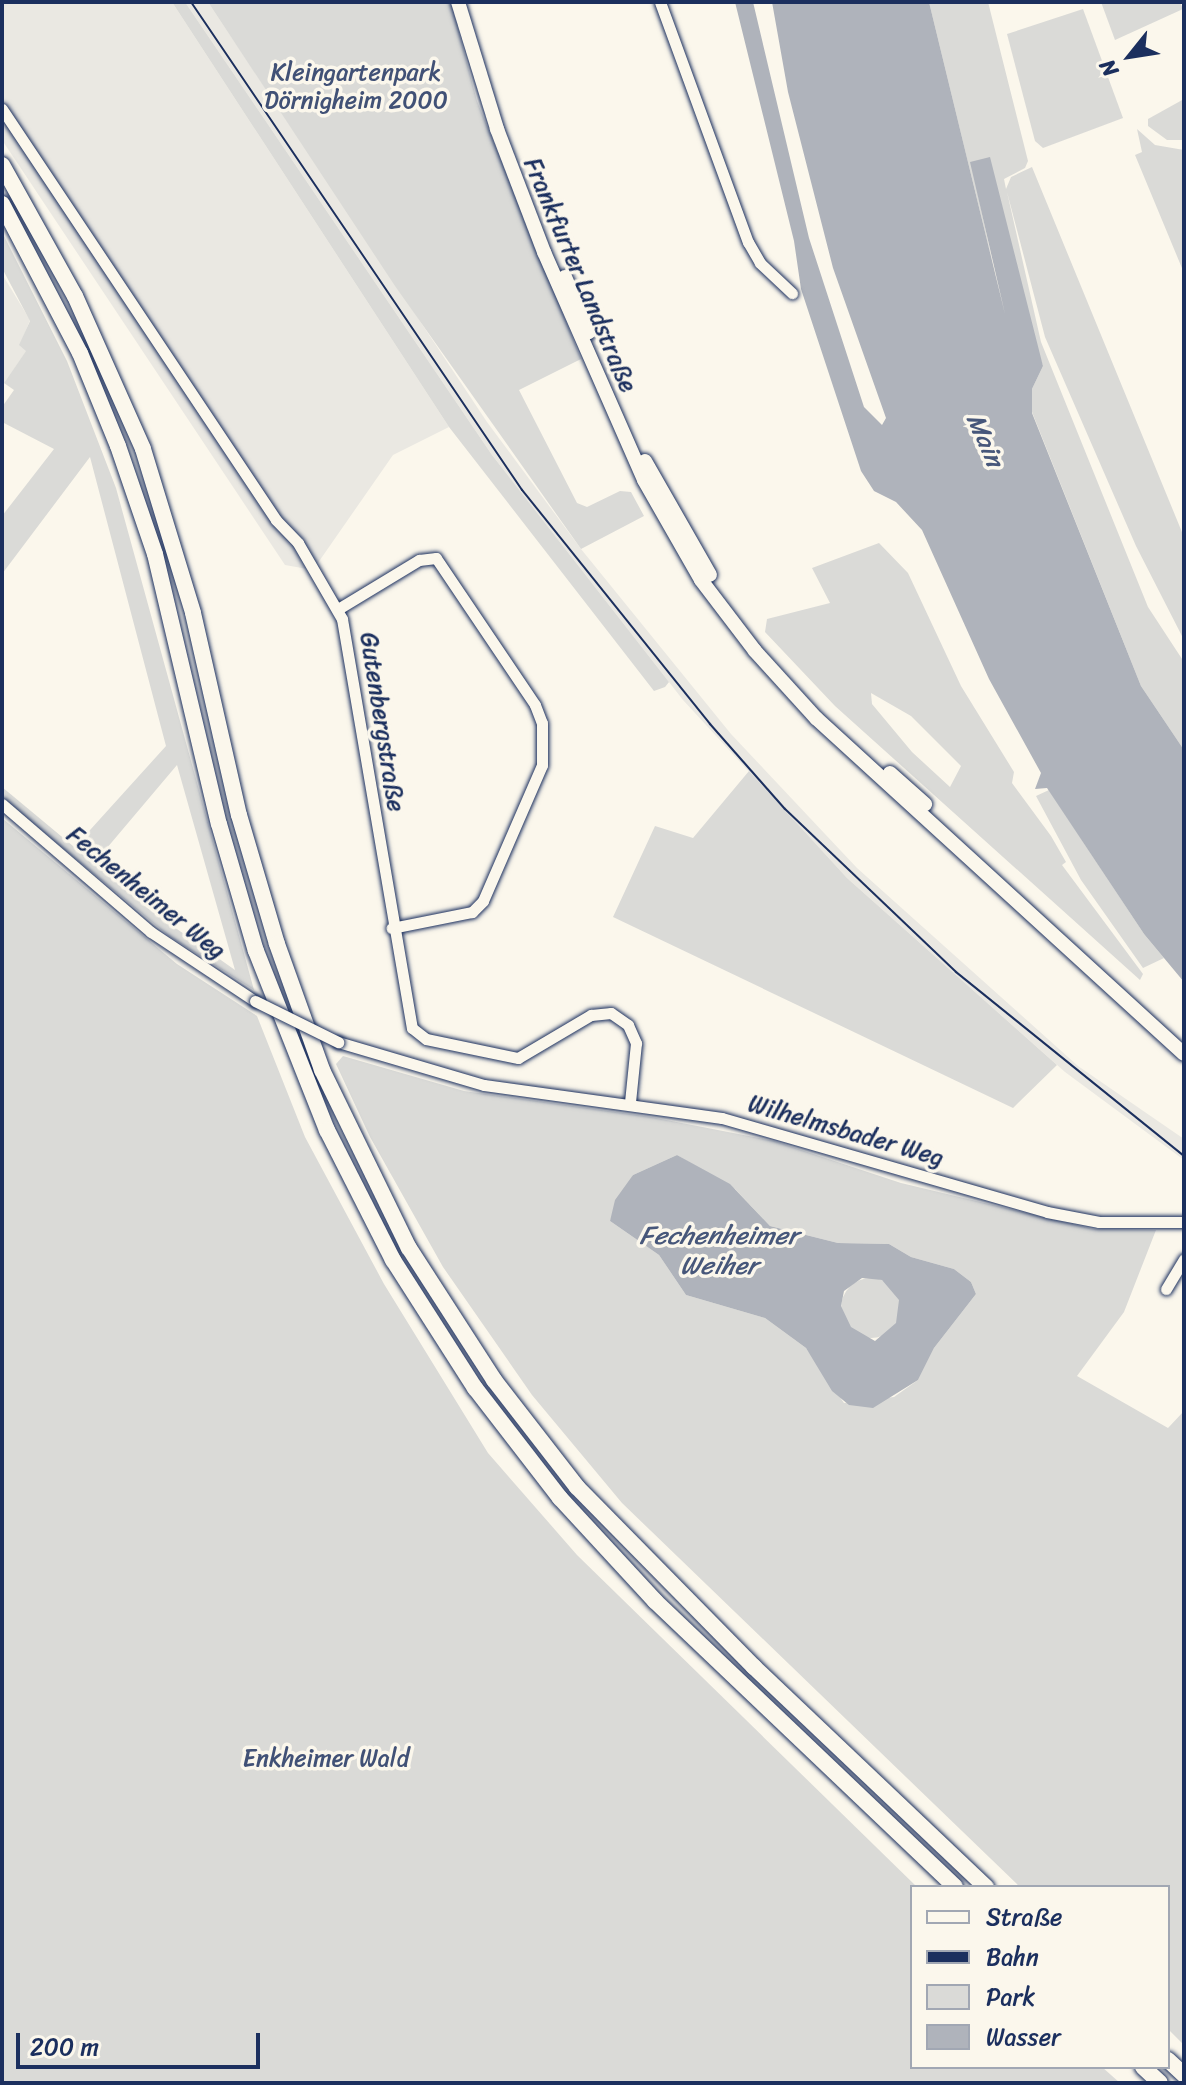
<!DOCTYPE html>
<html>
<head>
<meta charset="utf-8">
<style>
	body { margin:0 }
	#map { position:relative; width:1186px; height:2085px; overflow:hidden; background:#fbf7ec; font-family:Sriracha,sans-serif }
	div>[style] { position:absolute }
	.built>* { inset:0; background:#eae8e2 }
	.green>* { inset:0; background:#dadad7 }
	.round { border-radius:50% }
	.water>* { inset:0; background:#afb3bb }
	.roads { filter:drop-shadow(0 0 2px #1b2f5e) drop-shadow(0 0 2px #1b2f5e) }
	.minor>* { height:11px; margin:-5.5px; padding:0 5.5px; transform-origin:5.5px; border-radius:5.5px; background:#fbf7ec }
	.major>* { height:14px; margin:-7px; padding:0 7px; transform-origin:7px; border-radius:7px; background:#fbf7ec }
	.highway>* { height:16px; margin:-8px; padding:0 8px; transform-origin:8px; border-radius:8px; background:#fbf7ec }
	.rail>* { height:2px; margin:-1px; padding:0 1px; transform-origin:1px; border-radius:1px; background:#1b2f5e }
	.bridges { filter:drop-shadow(0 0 2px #1b2f5e) drop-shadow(0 0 2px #1b2f5e) }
	.minor-bridge>* { height:11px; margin:-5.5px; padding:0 5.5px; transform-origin:5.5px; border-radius:5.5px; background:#fbf7ec }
	span { translate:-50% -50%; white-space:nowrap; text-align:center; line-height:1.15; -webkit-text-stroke:7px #fbf7ec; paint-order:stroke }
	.park-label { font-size:24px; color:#415176 }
	.street-label { font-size:24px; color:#1b2f5e }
	.water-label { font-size:26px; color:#47577a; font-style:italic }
	.frame { position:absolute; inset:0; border:4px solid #1b2f5e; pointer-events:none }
	.legend { position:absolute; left:910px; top:1885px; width:260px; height:184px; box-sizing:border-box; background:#fbf7ec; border:2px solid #a1a7b3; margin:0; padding:10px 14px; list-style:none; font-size:24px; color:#1b2f5e }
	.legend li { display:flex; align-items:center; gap:16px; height:40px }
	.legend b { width:40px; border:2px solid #a1a7b3 }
	.north { position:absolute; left:1090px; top:16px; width:80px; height:80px; -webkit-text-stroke:6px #fbf7ec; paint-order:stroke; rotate:240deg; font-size:22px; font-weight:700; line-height:32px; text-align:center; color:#1b2f5e }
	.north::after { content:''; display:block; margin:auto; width:28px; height:36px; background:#1b2f5e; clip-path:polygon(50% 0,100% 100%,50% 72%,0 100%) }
	.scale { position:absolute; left:16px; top:2033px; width:244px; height:36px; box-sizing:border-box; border:4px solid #1b2f5e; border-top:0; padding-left:10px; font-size:24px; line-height:28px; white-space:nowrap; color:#1b2f5e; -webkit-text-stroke:6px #fbf7ec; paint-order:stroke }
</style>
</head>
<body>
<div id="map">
	<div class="built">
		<div style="clip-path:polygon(2px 2px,172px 2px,449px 427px,393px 455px,313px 570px,285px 565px,2px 140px)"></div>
		<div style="clip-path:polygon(185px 2px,208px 2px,487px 422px,581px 549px,731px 734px,857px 868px,1078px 1066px,1184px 1139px,1184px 1160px,1065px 1072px,847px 878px,683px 700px,492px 455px)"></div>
		<div style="clip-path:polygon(2px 274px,30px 320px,20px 345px,27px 350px,2px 386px)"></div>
	</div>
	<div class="green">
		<div style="clip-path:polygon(172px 2px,185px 2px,492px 455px,669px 682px,665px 687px,654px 691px,449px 427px)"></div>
		<div style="clip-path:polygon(208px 2px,451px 2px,477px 101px,581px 359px,519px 390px,577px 503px,587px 507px,620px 491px,631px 492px,644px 516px,581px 549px,395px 286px)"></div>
		<div style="clip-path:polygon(929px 2px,988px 2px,1028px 161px,1025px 168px,1004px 179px,1006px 189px,1011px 177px,1032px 167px,1184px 537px,1184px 640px,1136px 546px,1045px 337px,1007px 192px,1041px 342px,1148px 607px,1184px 662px,1184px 750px,1141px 686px,1032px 412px,1032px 389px,1043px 366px,971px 162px,994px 269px)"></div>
		<div style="clip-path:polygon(1101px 2px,1180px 2px,1183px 9px,1115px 40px)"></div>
		<div style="clip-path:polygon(1083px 9px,1123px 118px,1043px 148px,1035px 141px,1007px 34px)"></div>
		<div style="clip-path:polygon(1184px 99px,1184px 140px,1167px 140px,1148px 126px,1148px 119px)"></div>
		<div style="clip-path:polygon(1137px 129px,1155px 145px,1184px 150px,1184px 273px,1135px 155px,1142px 152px)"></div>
		<div style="clip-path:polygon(2px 232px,67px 361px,116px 488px,254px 990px,169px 936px,2px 798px,2px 787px,150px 910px,235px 970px,177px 765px,101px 855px,81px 840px,166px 746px,90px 457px,2px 574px,2px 516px,54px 449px,2px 422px,2px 407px,14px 390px,4px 383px,26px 351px,19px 345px,30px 321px,2px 268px)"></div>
		<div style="clip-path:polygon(evenodd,879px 543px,908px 573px,961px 686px,1014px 772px,1012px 783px,1051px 836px,1066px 862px,1062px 865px,1143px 974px,1140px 980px,835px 706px,765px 632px,767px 619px,830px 603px,812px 568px,879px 543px,871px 693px,911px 716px,961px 766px,950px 787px,912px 752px,872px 704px,871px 693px)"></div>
		<div style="clip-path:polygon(749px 771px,847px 878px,1057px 1065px,1013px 1108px,613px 917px,655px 826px,693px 838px)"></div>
		<div style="clip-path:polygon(1049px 790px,1144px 934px,1164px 958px,1143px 968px,1081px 880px,1036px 796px)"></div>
		<div style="clip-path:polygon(2px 818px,177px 964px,257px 1016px,305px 1137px,384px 1284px,488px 1453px,577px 1555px,917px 1887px,912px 1887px,912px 2067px,1102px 2067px,1120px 2083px,2px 2083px)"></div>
		<div style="clip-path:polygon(evenodd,343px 1056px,464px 1091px,651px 1117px,774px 1141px,901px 1183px,1093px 1229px,1156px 1230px,1124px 1312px,1077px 1376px,1168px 1428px,1184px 1411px,1184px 2045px,1168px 2029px,1168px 1887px,1020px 1887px,622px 1503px,532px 1395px,443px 1267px,370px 1137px,336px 1064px,343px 1056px,677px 1155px,735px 1189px,770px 1226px,838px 1243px,889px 1244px,911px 1257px,954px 1269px,971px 1282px,976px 1294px,934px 1348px,918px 1380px,894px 1397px,844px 1403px,806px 1348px,765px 1318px,686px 1295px,659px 1255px,610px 1221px,633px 1175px,677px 1155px)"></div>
		<div class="round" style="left:841px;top:1278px;width:60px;height:60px"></div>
	</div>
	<div class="water">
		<div style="clip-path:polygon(735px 2px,753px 2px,809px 238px,864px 407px,882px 425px,886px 418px,833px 268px,788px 92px,772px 2px,929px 2px,1005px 314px,970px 162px,990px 157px,1043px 366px,1032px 389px,1032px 413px,1141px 686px,1184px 750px,1184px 982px,1144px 934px,1047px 788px,1035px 789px,1041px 773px,989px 679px,922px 530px,896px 502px,874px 491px,861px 471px,801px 289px,794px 241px)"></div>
		<div style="clip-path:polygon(evenodd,677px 1155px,730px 1184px,770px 1226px,838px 1243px,889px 1244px,911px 1257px,954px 1269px,971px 1282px,976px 1294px,934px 1348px,918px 1380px,873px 1408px,849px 1405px,832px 1391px,806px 1348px,765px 1318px,686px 1295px,659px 1255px,610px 1221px,615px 1200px,633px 1175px,677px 1155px,862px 1278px,882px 1280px,899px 1300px,896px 1323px,875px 1341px,851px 1327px,841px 1306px,844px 1291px,862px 1278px)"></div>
	</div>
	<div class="roads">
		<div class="minor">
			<div style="left:660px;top:2px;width:256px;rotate:69.9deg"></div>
			<div style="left:748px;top:242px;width:24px;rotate:60deg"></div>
			<div style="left:760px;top:263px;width:44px;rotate:43.2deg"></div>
			<div style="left:2px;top:109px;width:494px;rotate:56.3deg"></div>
			<div style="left:276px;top:520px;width:32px;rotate:46deg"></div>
			<div style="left:298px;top:543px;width:88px;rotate:59.9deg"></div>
			<div style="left:342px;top:619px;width:415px;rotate:80.3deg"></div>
			<div style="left:412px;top:1028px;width:18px;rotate:38deg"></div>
			<div style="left:426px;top:1039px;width:94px;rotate:11.7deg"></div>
			<div style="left:518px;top:1058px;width:85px;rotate:-30.5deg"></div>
			<div style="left:591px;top:1015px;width:20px;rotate:-6deg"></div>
			<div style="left:611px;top:1013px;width:21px;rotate:35deg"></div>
			<div style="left:628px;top:1025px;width:20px;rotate:66deg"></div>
			<div style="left:636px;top:1043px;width:59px;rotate:95.8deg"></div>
			<div style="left:338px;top:609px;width:95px;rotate:-31.2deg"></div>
			<div style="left:419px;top:560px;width:17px;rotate:-7deg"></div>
			<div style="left:436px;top:558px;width:177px;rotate:56deg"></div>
			<div style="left:535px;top:705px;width:19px;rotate:69deg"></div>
			<div style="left:542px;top:723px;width:42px;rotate:90deg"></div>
			<div style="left:542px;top:765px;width:148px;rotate:113.5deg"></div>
			<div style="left:483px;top:901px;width:16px;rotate:135deg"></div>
			<div style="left:472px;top:912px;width:82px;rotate:168.7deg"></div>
			<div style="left:2px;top:804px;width:196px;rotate:40.7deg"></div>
			<div style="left:151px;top:932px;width:125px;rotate:33.6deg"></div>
			<div style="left:338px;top:1042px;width:152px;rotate:16.4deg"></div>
			<div style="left:484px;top:1085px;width:240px;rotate:7.9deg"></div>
			<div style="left:722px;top:1118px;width:338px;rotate:16.1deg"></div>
			<div style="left:1047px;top:1212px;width:53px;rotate:10.9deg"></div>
			<div style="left:1099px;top:1222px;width:85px"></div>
			<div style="left:1166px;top:1289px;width:35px;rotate:-59deg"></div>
		</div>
		<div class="major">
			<div style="left:458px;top:2px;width:133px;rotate:72.9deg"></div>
			<div style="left:497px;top:129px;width:132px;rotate:69.1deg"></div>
			<div style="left:544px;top:252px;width:249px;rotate:66.3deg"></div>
			<div style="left:644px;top:480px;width:115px;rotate:60.3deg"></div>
			<div style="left:701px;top:580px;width:89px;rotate:52.7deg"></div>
			<div style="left:755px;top:651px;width:91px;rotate:47.7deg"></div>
			<div style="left:816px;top:718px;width:498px;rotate:42.4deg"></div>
			<div style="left:565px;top:277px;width:60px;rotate:66.4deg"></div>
			<div style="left:645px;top:461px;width:131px;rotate:60.3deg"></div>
			<div style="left:890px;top:773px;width:47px;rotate:41.5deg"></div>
		</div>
		<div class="highway">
			<div style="left:2px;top:165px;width:150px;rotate:60.9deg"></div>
			<div style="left:75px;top:296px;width:167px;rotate:66deg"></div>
			<div style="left:143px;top:449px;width:171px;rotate:73deg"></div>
			<div style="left:193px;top:613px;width:207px;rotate:77.2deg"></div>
			<div style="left:239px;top:815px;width:134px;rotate:73.6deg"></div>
			<div style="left:277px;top:944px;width:134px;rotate:70.3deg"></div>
			<div style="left:322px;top:1070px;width:198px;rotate:64deg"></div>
			<div style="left:409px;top:1248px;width:157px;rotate:57.2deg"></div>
			<div style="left:494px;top:1380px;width:135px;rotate:52.2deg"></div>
			<div style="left:577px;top:1487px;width:252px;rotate:45.5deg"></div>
			<div style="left:754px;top:1667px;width:320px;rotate:43.5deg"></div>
			<div style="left:2px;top:204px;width:168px;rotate:62.4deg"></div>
			<div style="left:80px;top:353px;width:100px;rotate:67.8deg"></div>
			<div style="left:118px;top:446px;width:114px;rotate:71.1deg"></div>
			<div style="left:155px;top:554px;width:277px;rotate:76.7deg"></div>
			<div style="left:219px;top:824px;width:132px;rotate:73.8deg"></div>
			<div style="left:256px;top:951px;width:193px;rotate:68.4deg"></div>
			<div style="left:327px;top:1130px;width:146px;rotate:63.1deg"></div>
			<div style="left:393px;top:1260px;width:152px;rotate:57.4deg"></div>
			<div style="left:475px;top:1388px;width:139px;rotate:52.3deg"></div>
			<div style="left:560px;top:1498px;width:140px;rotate:47.3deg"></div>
			<div style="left:655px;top:1601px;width:414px;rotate:43.6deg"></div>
			<div style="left:1168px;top:2060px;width:22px;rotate:43deg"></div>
			<div style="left:1143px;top:2067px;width:23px;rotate:43deg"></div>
		</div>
	</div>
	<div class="rail">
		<div style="left:191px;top:2px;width:590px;rotate:55.85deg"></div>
		<div style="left:522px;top:490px;width:300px;rotate:51.2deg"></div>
		<div style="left:710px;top:724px;width:113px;rotate:48.6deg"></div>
		<div style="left:785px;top:809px;width:236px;rotate:43.6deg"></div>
		<div style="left:956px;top:972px;width:293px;rotate:38.9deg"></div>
	</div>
	<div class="bridges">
		<div class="minor-bridge">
			<div style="left:255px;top:1001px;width:93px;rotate:26.3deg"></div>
		</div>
	</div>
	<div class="park-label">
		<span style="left:356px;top:87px">Kleingartenpark<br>Dörnigheim 2000</span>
		<span style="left:326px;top:1759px">Enkheimer Wald</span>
	</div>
	<div class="street-label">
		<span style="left:580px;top:275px;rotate:67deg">Frankfurter Landstraße</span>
		<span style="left:382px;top:722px;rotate:81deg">Gutenbergstraße</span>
		<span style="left:146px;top:893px;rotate:39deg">Fechenheimer Weg</span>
		<span style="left:846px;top:1131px;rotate:16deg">Wilhelmsbader Weg</span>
	</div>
	<div class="water-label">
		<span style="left:985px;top:440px;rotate:66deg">Main</span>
		<span style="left:719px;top:1251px">Fechenheimer<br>Weiher</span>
	</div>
	<div class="frame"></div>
	<ul class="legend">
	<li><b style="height:10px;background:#fbf7ec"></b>Straße</li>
	<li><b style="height:10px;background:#1b2f5e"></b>Bahn</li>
	<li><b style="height:22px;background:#dadad7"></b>Park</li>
	<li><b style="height:22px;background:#afb3bb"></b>Wasser</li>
	</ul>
	<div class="north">N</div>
	<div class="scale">200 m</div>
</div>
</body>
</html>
